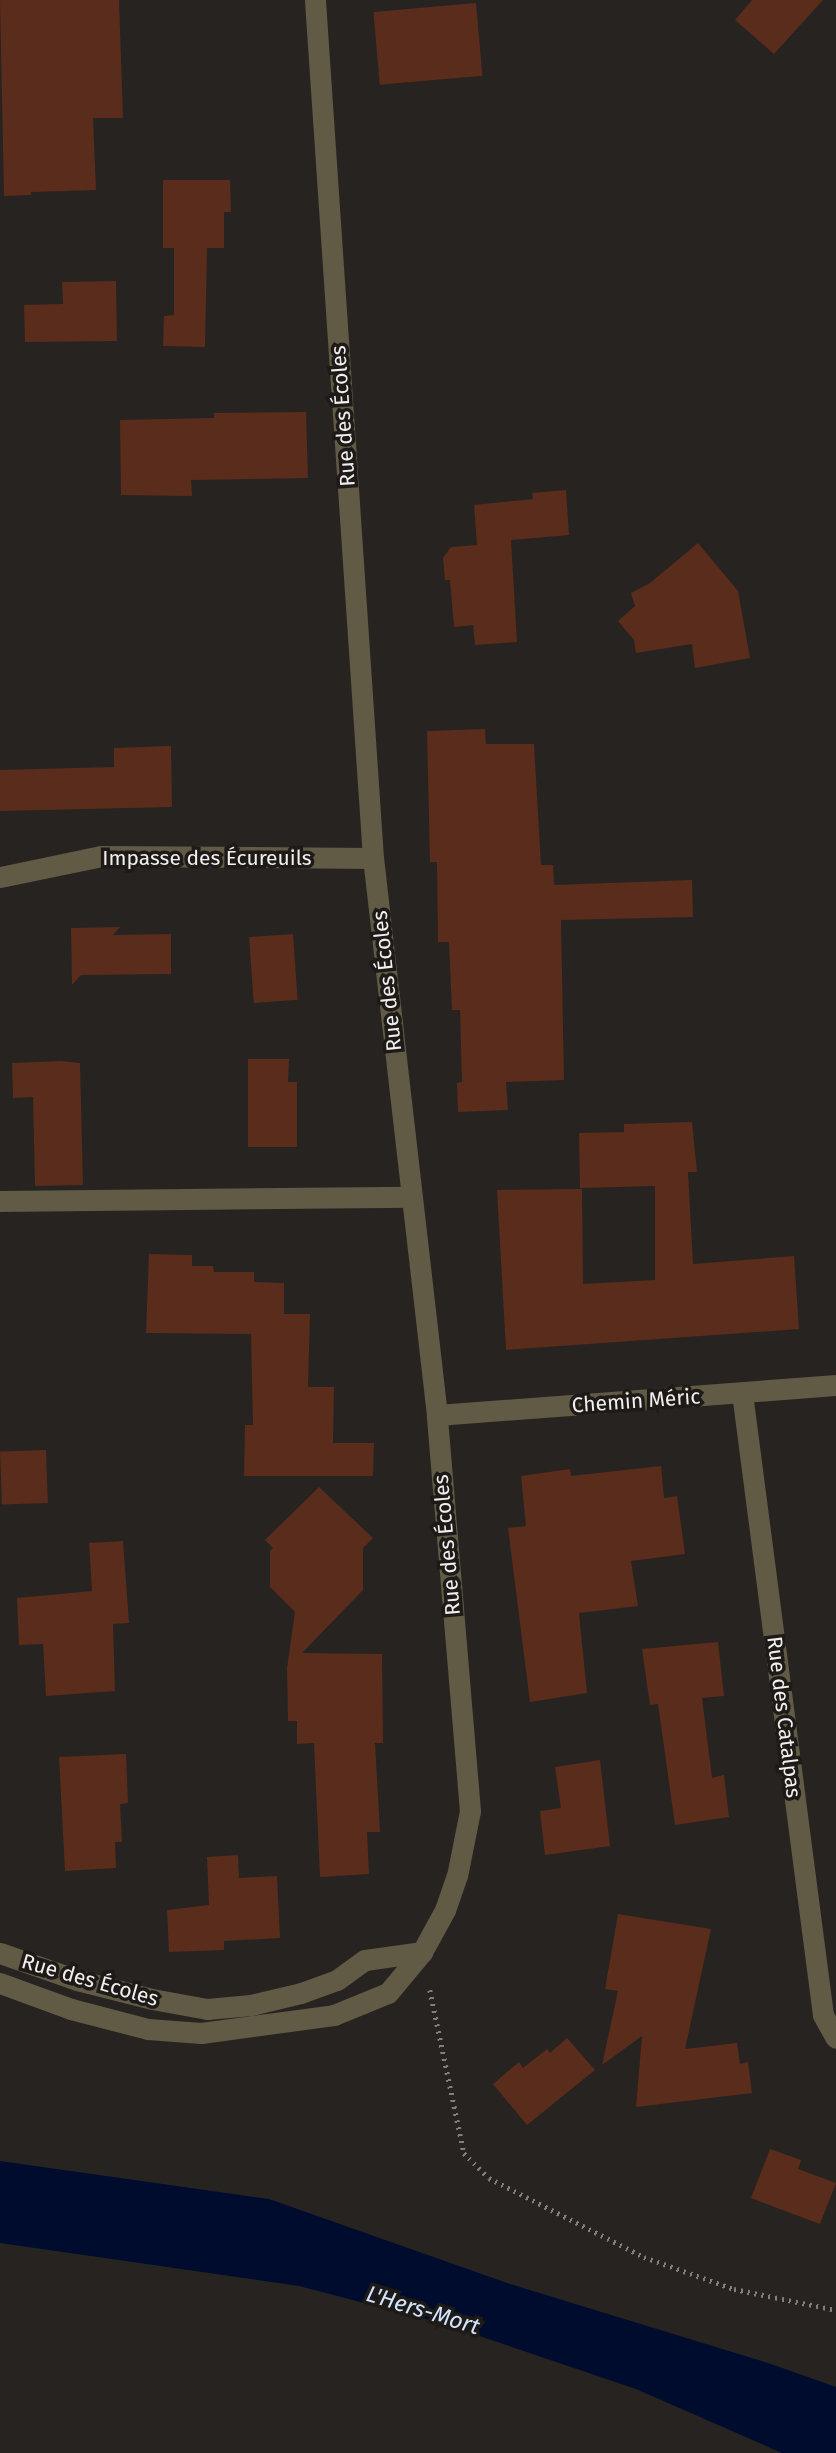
<!DOCTYPE html>
<html>
<head>
<meta charset="utf-8">
<style>
	body { margin:0 }
	#map { position:relative; width:836px; height:2453px; overflow:hidden; background:#272321; font-family:"Fira Sans",sans-serif }
	div>[style] { position:absolute }
	.water>* { inset:0; background:#000c2d }
	.building>* { inset:0; background:#5a2c1b; transform-origin:0 0 }
	.path>* { height:4.5px; margin-top:-2.25px; transform-origin:0; background:repeating-linear-gradient(90deg,#837f7e 0 2px,transparent 0 7px) }
	.minor>* { height:21px; margin:-10.5px; padding:0 10.5px; transform-origin:10.5px; border-radius:10.5px; background:#615a45 }
	span { translate:-50% -50%; white-space:nowrap; text-align:center; line-height:1.15; -webkit-text-stroke:7px #1d1a18; paint-order:stroke }
	.street-label { font-size:21px; color:#f2efee }
	.water-label { font-size:23px; color:#d2e4fe; font-style:italic }
</style>
</head>
<body>
<div id="map">
	<div class="water">
		<div style="clip-path:polygon(0 2161px,269px 2199px,510px 2284px,768px 2363px,836px 2387px,836px 2453px,782px 2453px,636px 2389px,441px 2323px,299px 2286px,0 2243px)"></div>
	</div>
	<div class="building">
		<div style="clip-path:polygon(0 0,119px 0,123px 118px,93px 118px,96px 190px,31px 192px,31px 195px,4px 196px)"></div>
		<div style="clip-path:polygon(752px 0,823px 0,774px 54px,735px 20px)"></div>
		<div style="left:476px;top:3px;width:73px;height:103px;rotate:85deg"></div>
		<div style="clip-path:polygon(163px 180px,230px 180px,231px 212px,224px 212px,224px 248px,207px 248px,205px 347px,163px 346px,164px 316px,174px 315px,174px 248px,163px 248px)"></div>
		<div style="clip-path:polygon(116px 281px,117px 341px,25px 342px,24px 305px,63px 304px,62px 282px)"></div>
		<div style="clip-path:polygon(306px 412px,308px 478px,191px 480px,192px 496px,121px 495px,120px 420px,214px 418px,214px 413px)"></div>
		<div style="clip-path:polygon(566px 490px,569px 535px,511px 540px,517px 642px,475px 645px,473px 625px,454px 627px,450px 580px,445px 580px,443px 558px,451px 547px,477px 545px,474px 505px,533px 499px,532px 493px)"></div>
		<div style="clip-path:polygon(698px 543px,738px 591px,750px 658px,695px 668px,692px 644px,636px 653px,634px 640px,618px 621px,635px 606px,631px 593px,650px 583px)"></div>
		<div style="clip-path:polygon(485px 729px,486px 744px,534px 744px,541px 865px,553px 865px,554px 885px,692px 880px,693px 917px,561px 920px,564px 1080px,506px 1082px,508px 1110px,458px 1112px,457px 1083px,462px 1082px,460px 1010px,452px 1010px,449px 942px,438px 942px,437px 862px,430px 862px,427px 731px)"></div>
		<div style="clip-path:polygon(171px 746px,172px 807px,0 811px,0 770px,114px 767px,114px 748px)"></div>
		<div style="clip-path:polygon(120px 927px,113px 935px,171px 934px,171px 974px,81px 975px,72px 985px,71px 928px)"></div>
		<div style="left:293px;top:934px;width:66px;height:44px;rotate:86deg"></div>
		<div style="clip-path:polygon(248px 1059px,289px 1059px,288px 1082px,297px 1082px,297px 1147px,248px 1147px)"></div>
		<div style="clip-path:polygon(61px 1061px,80px 1063px,83px 1185px,35px 1186px,33px 1097px,13px 1098px,12px 1063px)"></div>
		<div style="clip-path:polygon(692px 1122px,697px 1172px,688px 1172px,693px 1264px,794px 1256px,799px 1329px,506px 1350px,497px 1190px,582px 1189px,583px 1284px,655px 1280px,655px 1186px,580px 1188px,579px 1133px,624px 1132px,624px 1124px)"></div>
		<div style="clip-path:polygon(149px 1254px,192px 1255px,192px 1266px,213px 1266px,214px 1272px,254px 1272px,254px 1282px,284px 1283px,284px 1314px,310px 1314px,308px 1387px,334px 1387px,333px 1443px,374px 1443px,373px 1476px,244px 1476px,245px 1425px,253px 1425px,251px 1334px,146px 1333px)"></div>
		<div style="left:46px;top:1450px;width:53px;height:46px;rotate:88deg"></div>
		<div style="clip-path:polygon(661px 1466px,664px 1498px,677px 1496px,685px 1554px,631px 1561px,638px 1606px,579px 1613px,587px 1693px,530px 1702px,508px 1528px,526px 1526px,521px 1476px,570px 1469px,571px 1476px)"></div>
		<div style="clip-path:polygon(319px 1487px,373px 1538px,363px 1548px,363px 1590px,302px 1653px,382px 1654px,383px 1743px,375px 1743px,380px 1832px,367px 1832px,369px 1874px,320px 1877px,314px 1743px,297px 1744px,297px 1721px,288px 1721px,287px 1668px,295px 1612px,270px 1587px,270px 1551px,273px 1548px,265px 1540px)"></div>
		<div style="clip-path:polygon(123px 1541px,129px 1623px,113px 1624px,115px 1691px,46px 1696px,43px 1644px,19px 1645px,17px 1598px,92px 1591px,89px 1543px)"></div>
		<div style="clip-path:polygon(718px 1642px,724px 1696px,702px 1698px,712px 1778px,724px 1775px,729px 1817px,675px 1825px,658px 1704px,650px 1705px,642px 1649px)"></div>
		<div style="clip-path:polygon(126px 1754px,128px 1803px,120px 1804px,122px 1842px,115px 1842px,116px 1868px,65px 1871px,59px 1757px)"></div>
		<div style="clip-path:polygon(600px 1760px,610px 1846px,545px 1855px,540px 1811px,561px 1808px,555px 1767px)"></div>
		<div style="clip-path:polygon(238px 1855px,239px 1878px,277px 1876px,280px 1938px,224px 1941px,224px 1950px,169px 1952px,167px 1910px,209px 1905px,207px 1857px)"></div>
		<div style="clip-path:polygon(618px 1914px,711px 1929px,685px 2049px,737px 2043px,740px 2064px,748px 2062px,752px 2093px,636px 2107px,642px 2036px,602px 2065px,618px 1991px,605px 1989px)"></div>
		<div style="clip-path:polygon(567px 2038px,595px 2070px,527px 2125px,493px 2084px,519px 2062px,523px 2068px,547px 2049px,550px 2053px)"></div>
		<div style="clip-path:polygon(770px 2149px,801px 2160px,798px 2169px,836px 2183px,820px 2224px,751px 2198px)"></div>
	</div>
	<div class="path">
		<div style="left:430px;top:1990px;width:167px;rotate:78.2deg"></div>
		<div style="left:464px;top:2153px;width:35px;rotate:45deg"></div>
		<div style="left:489px;top:2178px;width:174px;rotate:27deg"></div>
		<div style="left:644px;top:2257px;width:96px;rotate:19.6deg"></div>
		<div style="left:734px;top:2289px;width:104px;rotate:11.6deg"></div>
	</div>
	<div class="minor">
		<div style="left:0;top:877px;width:103px;rotate:-11.7deg"></div>
		<div style="left:101px;top:856px;width:272px;rotate:0.4deg"></div>
		<div style="left:0;top:1201px;width:412px;rotate:-0.6deg"></div>
		<div style="left:742px;top:1393px;width:627px;rotate:82.58deg"></div>
		<div style="left:823px;top:2015px;width:26px;rotate:61deg"></div>
		<div style="left:437px;top:1415px;width:400px;rotate:-4.3deg"></div>
		<div style="left:0;top:1953px;width:82px;rotate:19.3deg"></div>
		<div style="left:77px;top:1980px;width:77px;rotate:14.2deg"></div>
		<div style="left:152px;top:1999px;width:56px;rotate:10.3deg"></div>
		<div style="left:207px;top:2009px;width:44px;rotate:-5.2deg"></div>
		<div style="left:251px;top:2005px;width:51px;rotate:-13.5deg"></div>
		<div style="left:301px;top:1993px;width:38px;rotate:-20deg"></div>
		<div style="left:337px;top:1980px;width:34px;rotate:-36deg"></div>
		<div style="left:365px;top:1960px;width:58px;rotate:-8deg"></div>
		<div style="left:0;top:1983px;width:76px;rotate:20.1deg"></div>
		<div style="left:71px;top:2009px;width:80px;rotate:14.6deg"></div>
		<div style="left:148px;top:2029px;width:53px;rotate:4.3deg"></div>
		<div style="left:201px;top:2033px;width:134px;rotate:-7.7deg"></div>
		<div style="left:334px;top:2015px;width:58px;rotate:-22.2deg"></div>
		<div style="left:388px;top:1993px;width:53px;rotate:-50.3deg"></div>
		<div style="left:422px;top:1952px;width:48px;rotate:-61.3deg"></div>
		<div style="left:445px;top:1910px;width:36px;rotate:-71deg"></div>
		<div style="left:457px;top:1876px;width:66px;rotate:-78.7deg"></div>
		<div style="left:470px;top:1811px;width:397px;rotate:-94.8deg"></div>
		<div style="left:437px;top:1415px;width:561px;rotate:-96.55deg"></div>
		<div style="left:373px;top:858px;width:860px;rotate:-93.87deg"></div>
	</div>
	<div class="street-label">
		<span style="left:343px;top:416px;rotate:-94deg">Rue des Écoles</span>
		<span style="left:207px;top:858px">Impasse des Écureuils</span>
		<span style="left:387px;top:981px;rotate:-96deg">Rue des Écoles</span>
		<span style="left:636px;top:1401px;rotate:-4deg">Chemin Méric</span>
		<span style="left:447px;top:1545px;rotate:-95deg">Rue des Écoles</span>
		<span style="left:784px;top:1717px;rotate:83deg">Rue des Catalpas</span>
		<span style="left:90px;top:1980px;rotate:16deg">Rue des Écoles</span>
	</div>
	<div class="water-label">
		<span style="left:423px;top:2310px;rotate:17deg">L'Hers-Mort</span>
	</div>
</div>
</body>
</html>
